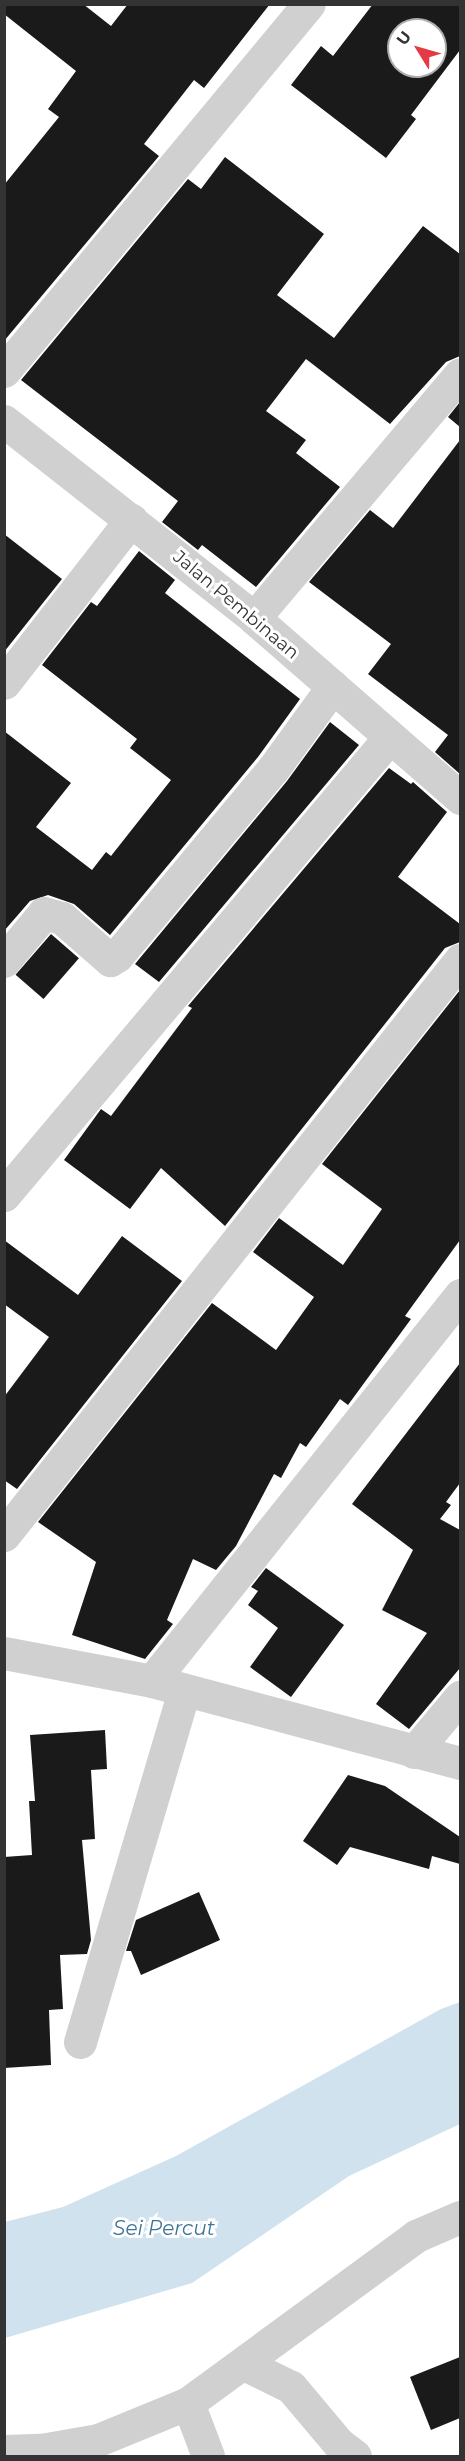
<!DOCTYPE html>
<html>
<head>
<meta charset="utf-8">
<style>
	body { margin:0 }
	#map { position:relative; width:465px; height:2461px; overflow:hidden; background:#fff; font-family:Montserrat,sans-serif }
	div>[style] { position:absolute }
	.water>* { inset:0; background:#cfe2ee }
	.building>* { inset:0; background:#1a1a1a; transform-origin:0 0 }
	.minor>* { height:33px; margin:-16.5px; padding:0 16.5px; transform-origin:16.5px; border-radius:16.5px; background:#d0d0d0 }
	span { translate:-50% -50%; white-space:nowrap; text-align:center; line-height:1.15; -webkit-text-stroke:6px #fff; paint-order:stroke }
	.street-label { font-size:18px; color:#333 }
	.water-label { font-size:20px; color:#3f7597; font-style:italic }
	.frame { position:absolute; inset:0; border:6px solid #333; pointer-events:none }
	.north { position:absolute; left:387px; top:18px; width:60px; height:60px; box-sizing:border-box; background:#fff; border:2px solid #adadad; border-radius:50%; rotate:307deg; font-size:16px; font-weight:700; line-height:24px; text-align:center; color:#333 }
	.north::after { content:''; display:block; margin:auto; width:21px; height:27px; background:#e63946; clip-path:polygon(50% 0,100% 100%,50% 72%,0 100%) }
</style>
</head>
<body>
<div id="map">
	<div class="water">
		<div style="clip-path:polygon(460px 2002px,460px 2124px,349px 2176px,192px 2283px,5px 2338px,5px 2222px,63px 2207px,176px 2156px,441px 2009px)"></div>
	</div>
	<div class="building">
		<div style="clip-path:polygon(4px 4px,83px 4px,111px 26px,128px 4px,270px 4px,204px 88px,194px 80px,144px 144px,159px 156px,4px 341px,4px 185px,59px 117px,48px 109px,76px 71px,4px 14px)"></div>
		<div style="clip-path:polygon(evenodd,373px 4px,460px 4px,460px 50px,411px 115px,416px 119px,386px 158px,291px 85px,321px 46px,333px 56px,373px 4px,399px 30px,435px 30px,435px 66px,399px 66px,399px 30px)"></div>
		<div style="clip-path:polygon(225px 157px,324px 234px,277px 295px,334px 338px,423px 226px,460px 254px,460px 356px,446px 362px,390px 424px,306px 359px,266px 411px,306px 440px,296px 453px,340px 487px,256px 587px,202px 545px,198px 550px,162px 522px,178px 501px,21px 380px,188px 179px,201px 189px)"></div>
		<div style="clip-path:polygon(460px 402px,460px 427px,448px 417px)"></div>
		<div style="clip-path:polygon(460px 440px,460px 774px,435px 752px,448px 735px,368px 674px,391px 644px,309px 582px,370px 510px,393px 528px)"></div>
		<div style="clip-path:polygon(4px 534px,62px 579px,4px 652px)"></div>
		<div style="clip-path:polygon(139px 551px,175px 580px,165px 593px,300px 699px,258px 757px,110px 935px,74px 904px,48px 895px,30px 901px,4px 931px,4px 731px,71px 783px,36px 827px,92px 870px,106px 852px,111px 856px,171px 780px,130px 748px,137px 739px,42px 665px,91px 602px,97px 606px)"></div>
		<div style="clip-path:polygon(330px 722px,359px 745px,159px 982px,135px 964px,287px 781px)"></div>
		<div style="clip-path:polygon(389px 768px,411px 784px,413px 782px,447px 812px,398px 877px,460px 924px,460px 942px,445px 948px,225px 1226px,161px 1168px,130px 1209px,64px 1160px,101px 1109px,111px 1116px,192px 1008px,188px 1006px)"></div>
		<div style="left:51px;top:934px;width:37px;height:54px;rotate:41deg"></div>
		<div style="clip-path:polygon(460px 990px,460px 1240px,405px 1316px,411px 1319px,348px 1405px,340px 1399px,306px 1447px,300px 1443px,281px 1478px,274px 1474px,236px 1546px,216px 1570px,193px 1559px,167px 1620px,173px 1624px,145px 1659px,72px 1635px,96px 1562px,38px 1522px,212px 1303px,276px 1350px,314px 1297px,253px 1252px,279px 1218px,343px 1265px,382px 1209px,322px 1164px)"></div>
		<div style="clip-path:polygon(122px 1236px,182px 1281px,17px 1489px,4px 1480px,4px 1397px,49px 1337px,4px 1304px,4px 1240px,78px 1295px)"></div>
		<div style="clip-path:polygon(460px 1363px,460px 1483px,446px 1502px,451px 1505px,440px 1519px,460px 1530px,460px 1668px,409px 1729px,376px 1704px,427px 1633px,382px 1610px,413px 1550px,352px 1504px)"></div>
		<div style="clip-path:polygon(266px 1568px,344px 1625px,291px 1697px,250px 1667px,278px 1628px,248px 1605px,258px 1591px,251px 1587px)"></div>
		<div style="clip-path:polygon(105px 1730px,107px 1769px,91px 1770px,95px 1839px,82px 1840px,91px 1940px,87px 1954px,60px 1955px,63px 2009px,49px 2010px,51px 2065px,4px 2068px,4px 1857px,32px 1855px,29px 1801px,35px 1801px,30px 1735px)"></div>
		<div style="clip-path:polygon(348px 1775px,385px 1786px,460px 1837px,460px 1864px,432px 1856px,429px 1869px,350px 1847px,337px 1865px,303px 1841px)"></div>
		<div style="clip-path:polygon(199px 1892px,220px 1940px,141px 1975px,131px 1951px,126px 1951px,136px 1920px)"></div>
		<div style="clip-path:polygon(460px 2357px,460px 2418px,431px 2430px,410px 2377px)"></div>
	</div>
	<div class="minor">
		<div style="left:4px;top:371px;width:477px;rotate:-50.3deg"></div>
		<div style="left:4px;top:421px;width:318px;rotate:38.2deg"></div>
		<div style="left:254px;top:618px;width:274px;rotate:41.1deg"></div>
		<div style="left:254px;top:618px;width:319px;rotate:-49.8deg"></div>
		<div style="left:4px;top:683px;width:207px;rotate:-52.1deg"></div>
		<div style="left:4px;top:961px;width:62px;rotate:-50.2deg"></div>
		<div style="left:44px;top:913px;width:19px;rotate:16deg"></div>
		<div style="left:62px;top:918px;width:64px;rotate:41.2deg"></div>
		<div style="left:110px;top:960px;width:8px;rotate:-30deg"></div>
		<div style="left:117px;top:956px;width:244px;rotate:-50.2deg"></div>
		<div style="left:273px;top:769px;width:102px;rotate:-54.1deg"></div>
		<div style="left:4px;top:1195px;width:599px;rotate:-49.88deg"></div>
		<div style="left:4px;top:1535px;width:734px;rotate:-51.58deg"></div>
		<div style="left:4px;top:1653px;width:151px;rotate:10.7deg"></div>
		<div style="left:152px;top:1681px;width:319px;rotate:14.9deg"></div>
		<div style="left:152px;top:1681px;width:494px;rotate:-51.4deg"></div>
		<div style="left:414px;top:1752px;width:72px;rotate:-50.1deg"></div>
		<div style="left:80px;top:2042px;width:367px;rotate:-73.5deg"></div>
		<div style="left:244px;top:2364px;width:52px;rotate:26.1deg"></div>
		<div style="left:291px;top:2387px;width:75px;rotate:49.9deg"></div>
		<div style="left:339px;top:2444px;width:20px;rotate:37deg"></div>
		<div style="left:188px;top:2403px;width:57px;rotate:69.3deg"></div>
		<div style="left:4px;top:2451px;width:37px;rotate:-2deg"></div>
		<div style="left:41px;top:2450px;width:58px;rotate:-10deg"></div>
		<div style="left:98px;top:2440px;width:97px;rotate:-22.3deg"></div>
		<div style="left:188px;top:2403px;width:283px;rotate:-36.2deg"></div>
		<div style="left:416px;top:2236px;width:48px;rotate:-23.4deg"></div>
	</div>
	<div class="street-label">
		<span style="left:236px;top:605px;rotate:40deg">Jalan Pembinaan</span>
	</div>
	<div class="water-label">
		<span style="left:164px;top:2228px">Sei Percut</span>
	</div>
	<div class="frame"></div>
	<div class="north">U</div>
</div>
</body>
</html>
